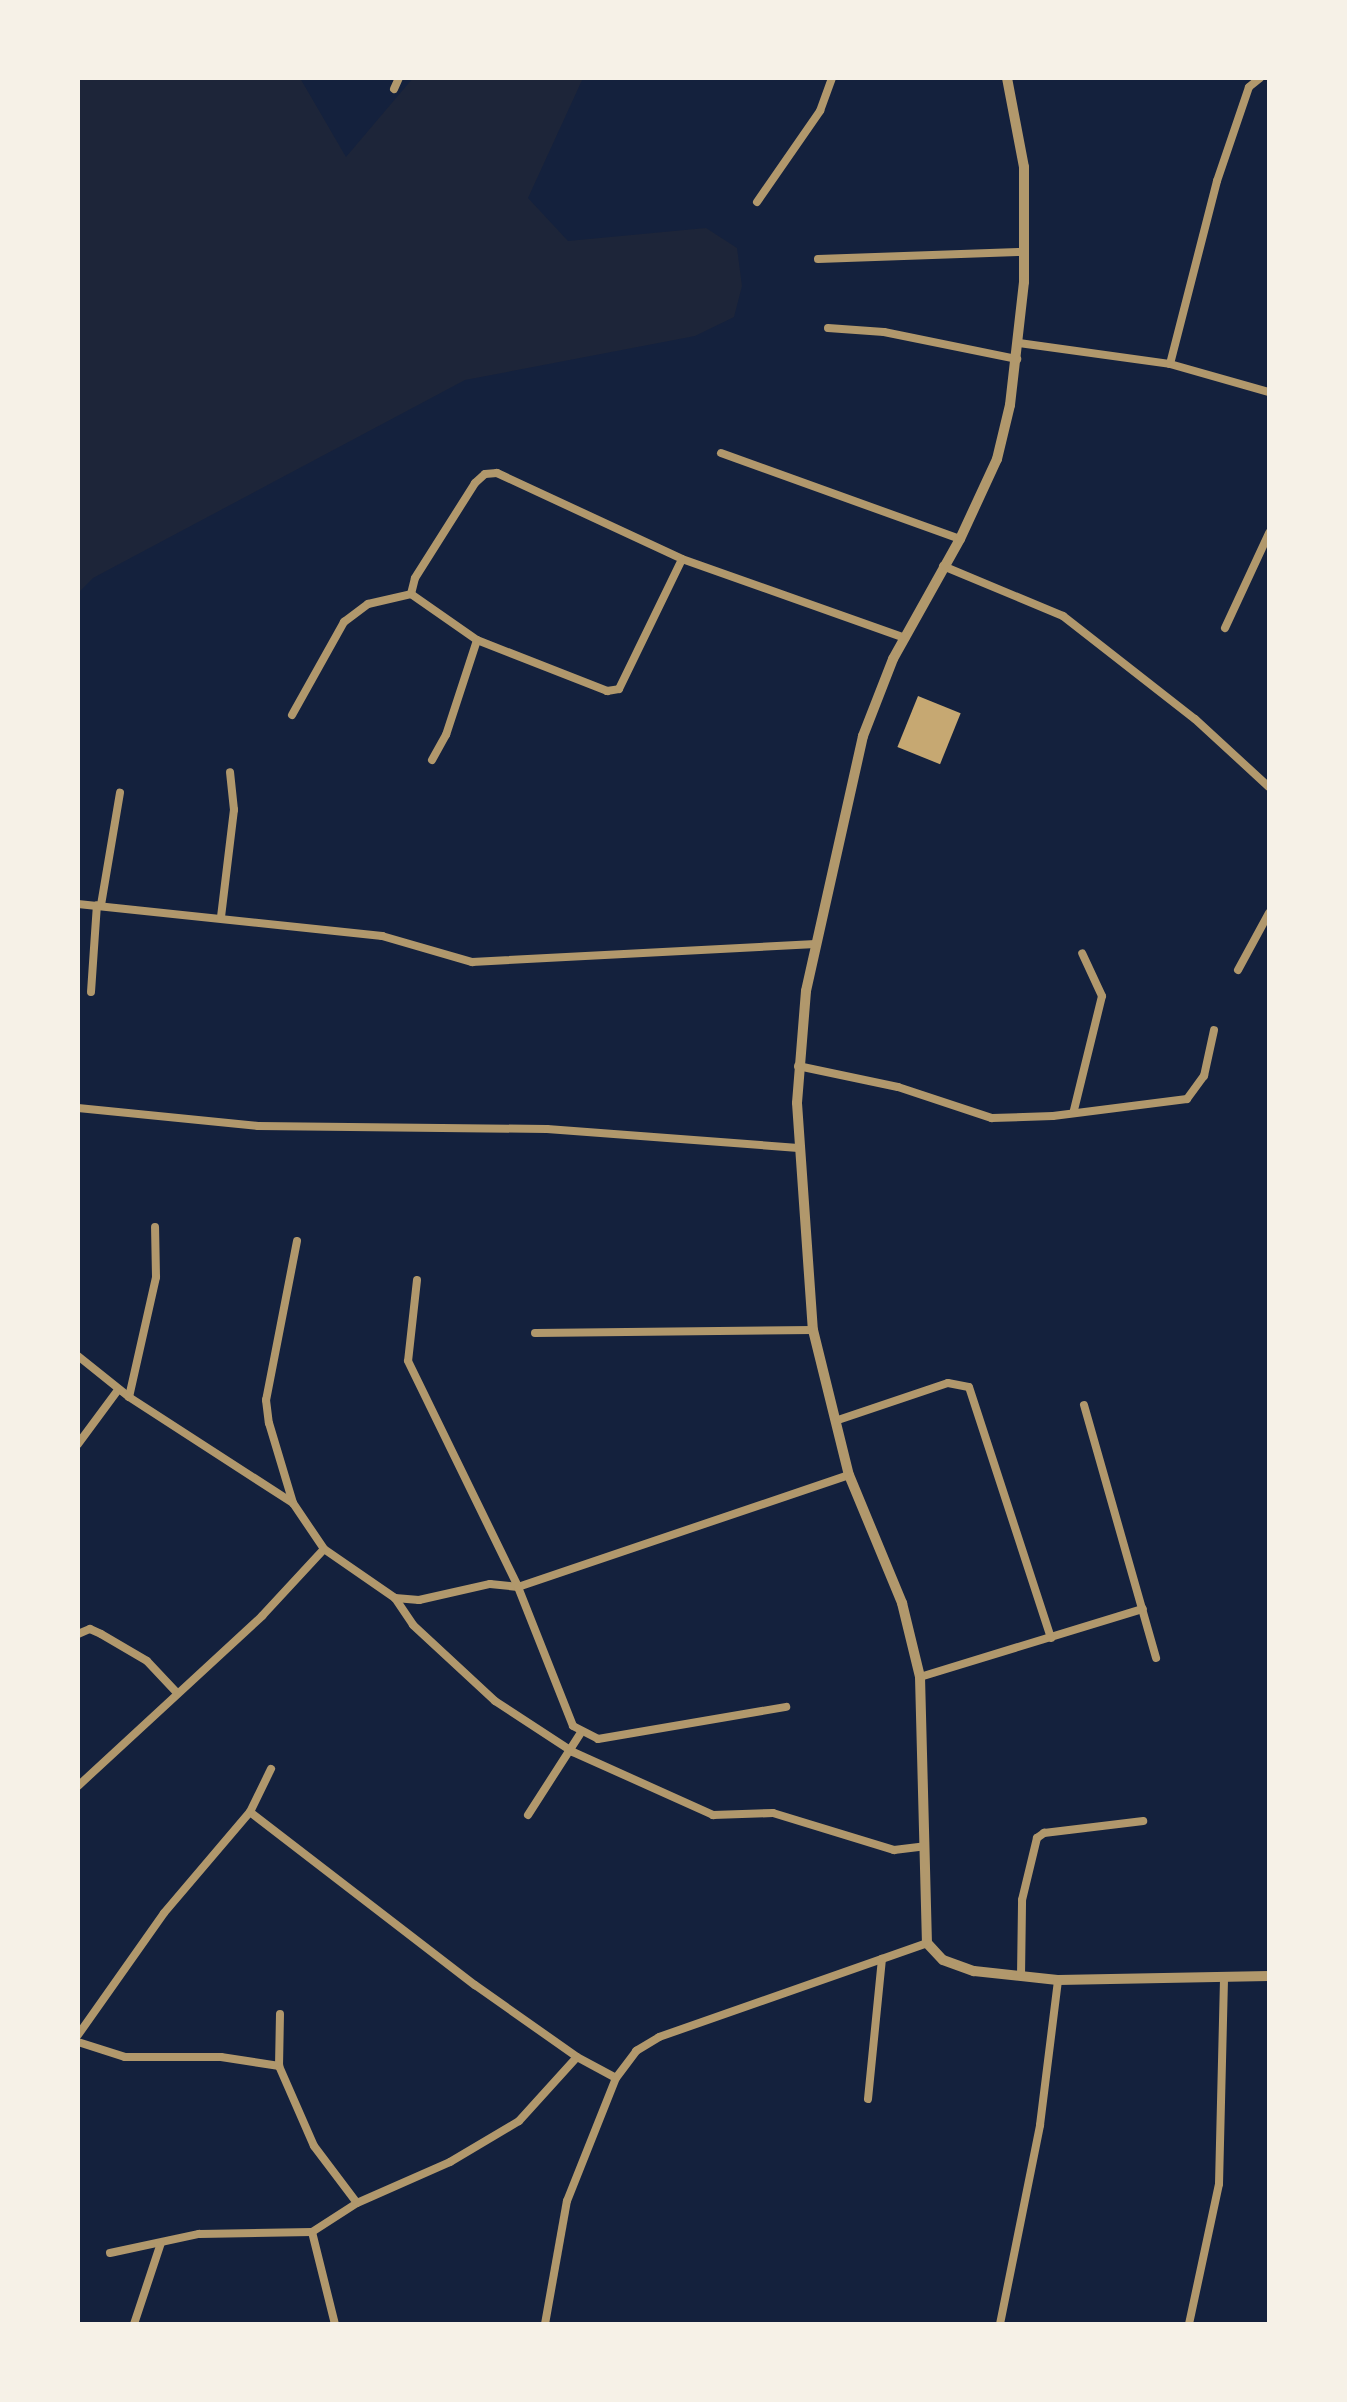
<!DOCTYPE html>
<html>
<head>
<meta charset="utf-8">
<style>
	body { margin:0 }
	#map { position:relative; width:1347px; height:2402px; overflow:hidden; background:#14213d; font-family:Overpass,sans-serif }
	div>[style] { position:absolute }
	.green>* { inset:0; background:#1d2539 }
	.building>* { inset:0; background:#c6a872; transform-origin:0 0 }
	.minor>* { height:8px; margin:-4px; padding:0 4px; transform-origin:4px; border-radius:4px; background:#b1986c }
	.tertiary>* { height:10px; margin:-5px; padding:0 5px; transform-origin:5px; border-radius:5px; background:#b1986c }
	span { translate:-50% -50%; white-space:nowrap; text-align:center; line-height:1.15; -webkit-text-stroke:7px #f6f1e7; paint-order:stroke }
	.frame { position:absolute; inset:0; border:80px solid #f6f1e7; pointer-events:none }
</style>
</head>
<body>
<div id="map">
	<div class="green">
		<div style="clip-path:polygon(78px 78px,300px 78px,346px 157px,413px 78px,583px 78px,528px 198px,568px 241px,706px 228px,737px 248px,742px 286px,734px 317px,695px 336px,465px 380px,93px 578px,78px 593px)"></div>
	</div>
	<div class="building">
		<div style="left:918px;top:696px;width:46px;height:55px;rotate:22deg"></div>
	</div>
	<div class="minor">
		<div style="left:394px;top:89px;width:12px;rotate:-66deg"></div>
		<div style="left:757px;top:202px;width:111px;rotate:-55.3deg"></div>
		<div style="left:820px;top:111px;width:35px;rotate:-70deg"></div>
		<div style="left:818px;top:259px;width:204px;rotate:-2deg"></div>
		<div style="left:828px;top:328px;width:56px;rotate:4.1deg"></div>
		<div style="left:884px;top:332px;width:136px;rotate:11.5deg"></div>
		<div style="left:1019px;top:343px;width:152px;rotate:7.9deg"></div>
		<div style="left:1170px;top:364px;width:103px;rotate:15.8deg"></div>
		<div style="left:1170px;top:364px;width:189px;rotate:-75.6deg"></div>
		<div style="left:1217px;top:181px;width:99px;rotate:-71.2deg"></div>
		<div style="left:1249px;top:87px;width:14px;rotate:-39deg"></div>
		<div style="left:721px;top:453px;width:254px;rotate:19.8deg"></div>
		<div style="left:943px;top:566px;width:130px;rotate:22.6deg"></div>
		<div style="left:1063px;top:616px;width:167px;rotate:38deg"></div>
		<div style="left:1195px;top:719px;width:100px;rotate:42.6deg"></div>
		<div style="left:411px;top:594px;width:16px;rotate:-76deg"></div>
		<div style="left:415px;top:578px;width:112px;rotate:-57.7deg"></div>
		<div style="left:475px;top:483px;width:13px;rotate:-42deg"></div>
		<div style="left:485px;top:474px;width:12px;rotate:-5deg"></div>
		<div style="left:497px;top:473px;width:204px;rotate:24.9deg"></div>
		<div style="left:682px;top:559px;width:237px;rotate:19.5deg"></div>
		<div style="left:411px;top:594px;width:80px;rotate:34.9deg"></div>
		<div style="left:477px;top:640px;width:140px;rotate:21.4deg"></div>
		<div style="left:607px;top:691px;width:12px;rotate:-9deg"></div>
		<div style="left:619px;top:689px;width:144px;rotate:-64.1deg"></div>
		<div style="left:1225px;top:628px;width:105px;rotate:-65.1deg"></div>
		<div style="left:292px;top:715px;width:107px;rotate:-60.8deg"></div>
		<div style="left:344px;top:622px;width:30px;rotate:-37deg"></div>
		<div style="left:368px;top:604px;width:44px;rotate:-13.1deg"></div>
		<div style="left:432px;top:760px;width:29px;rotate:-61deg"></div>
		<div style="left:446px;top:735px;width:100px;rotate:-71.9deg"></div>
		<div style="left:78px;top:904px;width:306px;rotate:6deg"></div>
		<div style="left:382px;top:936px;width:94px;rotate:16.1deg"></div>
		<div style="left:472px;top:962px;width:344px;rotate:-3deg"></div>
		<div style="left:101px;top:905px;width:114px;rotate:-80.4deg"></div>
		<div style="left:221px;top:917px;width:108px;rotate:-83.1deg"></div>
		<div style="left:234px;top:810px;width:38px;rotate:-96deg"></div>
		<div style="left:1238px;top:970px;width:65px;rotate:-61.5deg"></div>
		<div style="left:91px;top:992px;width:87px;rotate:-86.1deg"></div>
		<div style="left:798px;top:1066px;width:102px;rotate:11.9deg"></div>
		<div style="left:898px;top:1087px;width:99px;rotate:18.3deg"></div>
		<div style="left:992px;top:1118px;width:61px;rotate:-1.9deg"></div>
		<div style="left:1053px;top:1116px;width:135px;rotate:-7.2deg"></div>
		<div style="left:1187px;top:1099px;width:29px;rotate:-54deg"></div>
		<div style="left:1204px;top:1076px;width:47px;rotate:-77.7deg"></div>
		<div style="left:78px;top:1108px;width:181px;rotate:5.7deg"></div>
		<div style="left:258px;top:1126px;width:289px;rotate:0.6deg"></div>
		<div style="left:547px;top:1129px;width:252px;rotate:4.3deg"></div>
		<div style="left:1074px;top:1110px;width:117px;rotate:-76.2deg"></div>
		<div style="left:1102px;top:996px;width:47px;rotate:-114.9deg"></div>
		<div style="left:297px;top:1241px;width:162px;rotate:101deg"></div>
		<div style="left:266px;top:1400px;width:23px;rotate:83deg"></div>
		<div style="left:269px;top:1423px;width:84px;rotate:73.3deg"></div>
		<div style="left:293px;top:1503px;width:55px;rotate:56deg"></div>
		<div style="left:324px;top:1549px;width:86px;rotate:34.6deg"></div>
		<div style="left:395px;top:1598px;width:24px;rotate:5deg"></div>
		<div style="left:419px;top:1600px;width:73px;rotate:-12.7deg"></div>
		<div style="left:490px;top:1584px;width:28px;rotate:6deg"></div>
		<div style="left:518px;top:1587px;width:349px;rotate:-18.7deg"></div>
		<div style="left:417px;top:1280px;width:81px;rotate:96.3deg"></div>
		<div style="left:408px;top:1361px;width:251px;rotate:64deg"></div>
		<div style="left:518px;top:1587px;width:149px;rotate:68.4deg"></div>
		<div style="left:573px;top:1726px;width:28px;rotate:27deg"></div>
		<div style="left:598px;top:1739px;width:191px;rotate:-9.7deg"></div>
		<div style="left:535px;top:1333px;width:278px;rotate:-0.6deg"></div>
		<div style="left:78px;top:1356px;width:65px;rotate:38.8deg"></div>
		<div style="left:129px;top:1397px;width:195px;rotate:32.9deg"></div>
		<div style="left:129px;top:1397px;width:123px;rotate:-77.3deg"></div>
		<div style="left:156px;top:1277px;width:50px;rotate:-91.1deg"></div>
		<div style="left:1084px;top:1405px;width:263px;rotate:74.1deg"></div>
		<div style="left:835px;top:1421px;width:119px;rotate:-18.6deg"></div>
		<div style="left:948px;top:1383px;width:21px;rotate:11deg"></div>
		<div style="left:969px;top:1387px;width:264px;rotate:71.9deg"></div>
		<div style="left:78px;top:1444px;width:67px;rotate:-53.5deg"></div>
		<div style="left:395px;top:1598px;width:32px;rotate:56deg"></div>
		<div style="left:413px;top:1625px;width:112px;rotate:42.8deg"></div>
		<div style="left:495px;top:1701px;width:93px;rotate:33.2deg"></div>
		<div style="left:573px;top:1752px;width:154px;rotate:24.2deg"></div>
		<div style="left:713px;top:1815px;width:60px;rotate:-1.9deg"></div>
		<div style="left:773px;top:1813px;width:127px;rotate:17deg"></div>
		<div style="left:894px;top:1850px;width:31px;rotate:-7deg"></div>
		<div style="left:78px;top:1634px;width:13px;rotate:-23deg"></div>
		<div style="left:90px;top:1629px;width:12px;rotate:24deg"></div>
		<div style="left:101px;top:1634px;width:53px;rotate:30.4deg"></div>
		<div style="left:147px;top:1661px;width:44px;rotate:46.8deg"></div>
		<div style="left:920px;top:1677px;width:233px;rotate:-17deg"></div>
		<div style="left:78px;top:1786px;width:251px;rotate:-42.7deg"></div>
		<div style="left:262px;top:1616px;width:91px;rotate:-47.2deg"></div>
		<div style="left:250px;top:1812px;width:284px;rotate:37.6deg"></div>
		<div style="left:475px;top:1985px;width:125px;rotate:35.2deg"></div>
		<div style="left:577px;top:2057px;width:44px;rotate:28.3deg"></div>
		<div style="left:528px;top:1815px;width:96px;rotate:-57.3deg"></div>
		<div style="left:1021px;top:1976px;width:76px;rotate:-89.2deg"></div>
		<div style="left:1022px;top:1900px;width:64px;rotate:-76.4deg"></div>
		<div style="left:1037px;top:1838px;width:9px;rotate:-36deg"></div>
		<div style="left:1044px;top:1833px;width:100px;rotate:-6.9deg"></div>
		<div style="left:280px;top:2014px;width:52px;rotate:91.1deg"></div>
		<div style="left:279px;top:2066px;width:87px;rotate:66.4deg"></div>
		<div style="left:314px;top:2146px;width:71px;rotate:53deg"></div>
		<div style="left:78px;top:2035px;width:149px;rotate:-54.8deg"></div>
		<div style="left:164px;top:1913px;width:133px;rotate:-49.6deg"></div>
		<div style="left:250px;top:1812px;width:48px;rotate:-64deg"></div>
		<div style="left:78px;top:2042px;width:49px;rotate:17.7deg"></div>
		<div style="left:125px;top:2057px;width:96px"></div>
		<div style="left:221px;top:2057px;width:59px;rotate:8.8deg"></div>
		<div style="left:868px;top:2099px;width:141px;rotate:-84.3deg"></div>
		<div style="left:312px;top:2232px;width:95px;rotate:76deg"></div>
		<div style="left:110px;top:2253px;width:91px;rotate:-12.1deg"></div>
		<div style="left:199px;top:2234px;width:113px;rotate:-1deg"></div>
		<div style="left:312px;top:2232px;width:54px;rotate:-32.8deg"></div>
		<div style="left:357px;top:2203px;width:102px;rotate:-23.8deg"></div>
		<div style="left:450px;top:2162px;width:80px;rotate:-30.7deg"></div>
		<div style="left:519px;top:2121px;width:86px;rotate:-47.8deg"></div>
		<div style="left:134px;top:2324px;width:85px;rotate:-71.6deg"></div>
		<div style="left:545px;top:2324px;width:125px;rotate:-79.9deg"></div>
		<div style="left:567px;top:2201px;width:132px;rotate:-68.3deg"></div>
		<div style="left:616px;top:2078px;width:34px;rotate:-53deg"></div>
		<div style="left:636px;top:2051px;width:27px;rotate:-31deg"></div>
		<div style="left:659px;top:2037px;width:284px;rotate:-19.3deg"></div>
		<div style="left:1000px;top:2324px;width:203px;rotate:-78.6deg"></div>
		<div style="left:1040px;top:2125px;width:146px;rotate:-82.9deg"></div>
		<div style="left:1189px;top:2324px;width:143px;rotate:-77.9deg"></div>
		<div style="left:1219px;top:2184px;width:205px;rotate:-88.6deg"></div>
	</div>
	<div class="tertiary">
		<div style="left:1007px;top:78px;width:91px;rotate:79.2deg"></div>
		<div style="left:1024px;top:167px;width:115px;rotate:90deg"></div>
		<div style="left:1024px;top:282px;width:124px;rotate:96.5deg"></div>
		<div style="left:1010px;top:405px;width:56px;rotate:103.5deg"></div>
		<div style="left:997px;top:459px;width:88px;rotate:114.8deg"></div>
		<div style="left:960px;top:539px;width:137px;rotate:119.2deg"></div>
		<div style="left:893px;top:659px;width:83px;rotate:111.3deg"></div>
		<div style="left:863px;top:736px;width:261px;rotate:102.6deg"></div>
		<div style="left:806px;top:991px;width:112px;rotate:94.6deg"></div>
		<div style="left:797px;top:1103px;width:228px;rotate:86deg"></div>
		<div style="left:813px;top:1330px;width:149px;rotate:76.1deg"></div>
		<div style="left:849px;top:1475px;width:139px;rotate:67.5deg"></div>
		<div style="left:902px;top:1603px;width:76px;rotate:76.3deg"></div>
		<div style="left:920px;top:1677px;width:266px;rotate:88.5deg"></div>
		<div style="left:927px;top:1943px;width:23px;rotate:47deg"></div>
		<div style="left:943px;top:1960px;width:33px;rotate:20deg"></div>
		<div style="left:974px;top:1971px;width:84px;rotate:6.1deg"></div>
		<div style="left:1058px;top:1980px;width:211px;rotate:-1.1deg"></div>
	</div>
	<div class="frame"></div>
</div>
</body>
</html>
